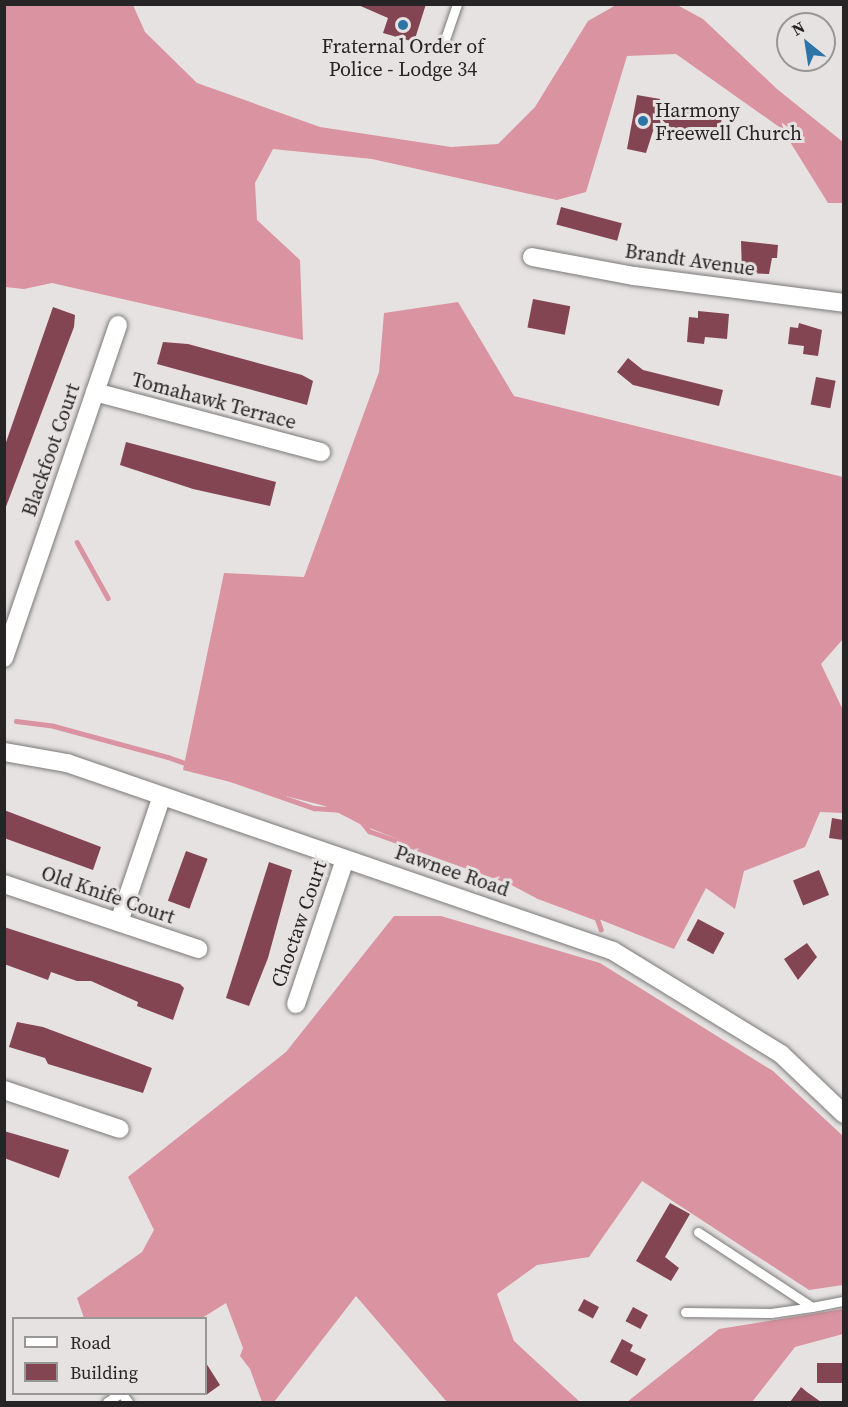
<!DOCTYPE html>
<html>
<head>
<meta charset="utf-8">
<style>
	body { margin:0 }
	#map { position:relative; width:848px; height:1407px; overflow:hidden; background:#e6e2e2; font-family:"Source Serif 4",serif }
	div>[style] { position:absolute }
	.forest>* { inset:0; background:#da93a0 }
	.stream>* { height:4.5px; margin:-2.25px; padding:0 2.25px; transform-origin:2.25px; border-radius:2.25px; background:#da93a0 }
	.building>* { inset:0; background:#844552; transform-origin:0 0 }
	.roads { filter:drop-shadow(0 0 2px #7c7979) drop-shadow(0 0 2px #7c7979) }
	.service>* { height:9px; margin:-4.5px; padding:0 4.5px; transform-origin:4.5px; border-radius:4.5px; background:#fff }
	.minor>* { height:18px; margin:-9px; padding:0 9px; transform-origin:9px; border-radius:9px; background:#fff }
	.dots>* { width:16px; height:16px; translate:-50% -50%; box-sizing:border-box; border:3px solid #e6e2e2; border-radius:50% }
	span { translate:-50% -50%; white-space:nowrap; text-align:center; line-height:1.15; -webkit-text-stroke:6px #e6e2e2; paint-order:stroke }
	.poi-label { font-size:20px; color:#262424 }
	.left { translate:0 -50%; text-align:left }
	.street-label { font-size:20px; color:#262424 }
	.frame { position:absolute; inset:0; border:6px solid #262424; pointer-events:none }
	.legend { position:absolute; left:12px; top:1317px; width:195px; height:78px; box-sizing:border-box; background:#e6e2e2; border:2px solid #999696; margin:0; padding:8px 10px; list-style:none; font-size:18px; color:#262424 }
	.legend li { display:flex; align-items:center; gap:12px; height:30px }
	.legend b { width:30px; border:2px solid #999696 }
	.north { position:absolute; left:776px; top:12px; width:60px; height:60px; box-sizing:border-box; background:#e6e2e2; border:2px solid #999696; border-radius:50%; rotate:330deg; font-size:16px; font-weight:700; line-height:24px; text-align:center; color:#262424 }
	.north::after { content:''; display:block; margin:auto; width:21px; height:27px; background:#2d74a9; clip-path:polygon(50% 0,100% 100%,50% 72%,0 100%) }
</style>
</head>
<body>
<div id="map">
	<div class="forest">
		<div style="clip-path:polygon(4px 5px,133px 5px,145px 32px,197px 83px,320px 127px,451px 147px,498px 144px,535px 107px,588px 21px,616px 5px,677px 5px,703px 19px,777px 89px,843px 142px,843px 203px,828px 203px,782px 129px,676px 54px,627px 56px,586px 192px,557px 200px,372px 159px,273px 149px,255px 183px,257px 220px,300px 260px,303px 340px,52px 283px,24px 289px,5px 287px)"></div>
		<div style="clip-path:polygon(458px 302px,514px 396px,843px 477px,843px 639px,821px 664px,843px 710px,843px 813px,820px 812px,805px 847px,744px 871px,735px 909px,706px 888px,674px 949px,362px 825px,325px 806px,183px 770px,224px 573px,304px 577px,379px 372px,384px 313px)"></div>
		<div style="clip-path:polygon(394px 916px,441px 916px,600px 963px,773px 1071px,843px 1136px,843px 1285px,809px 1290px,642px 1181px,589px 1257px,537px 1265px,497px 1294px,514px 1341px,580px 1402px,447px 1402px,356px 1296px,274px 1402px,262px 1402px,250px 1369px,240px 1356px,243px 1348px,226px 1303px,202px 1318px,84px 1318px,77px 1298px,142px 1252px,154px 1230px,128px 1177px,286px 1052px)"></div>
		<div style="clip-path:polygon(843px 1309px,843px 1334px,795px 1347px,752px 1402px,627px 1402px,719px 1329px)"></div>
	</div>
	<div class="stream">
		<div style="left:77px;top:542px;width:64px;rotate:61deg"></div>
		<div style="left:16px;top:721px;width:38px;rotate:7deg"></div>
		<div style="left:54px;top:726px;width:118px;rotate:15.2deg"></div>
		<div style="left:168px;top:757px;width:155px;rotate:19.3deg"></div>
		<div style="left:314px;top:808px;width:39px;rotate:4deg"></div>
		<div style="left:353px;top:811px;width:26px;rotate:51deg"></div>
		<div style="left:369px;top:831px;width:152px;rotate:19.6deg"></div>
		<div style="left:512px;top:882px;width:30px;rotate:28deg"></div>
		<div style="left:538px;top:896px;width:63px;rotate:20.4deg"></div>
		<div style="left:597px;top:918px;width:12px;rotate:70deg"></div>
		<div style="left:493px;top:1052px;width:21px;rotate:47deg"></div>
		<div style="left:507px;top:1067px;width:46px;rotate:10.1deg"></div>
		<div style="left:552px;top:1075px;width:87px;rotate:62deg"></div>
		<div style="left:593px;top:1152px;width:13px;rotate:32deg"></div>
		<div style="left:604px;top:1159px;width:77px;rotate:13.5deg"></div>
		<div style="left:679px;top:1177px;width:32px;rotate:26deg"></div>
		<div style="left:708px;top:1191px;width:10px;rotate:-11deg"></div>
		<div style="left:718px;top:1189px;width:25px;rotate:-40deg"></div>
		<div style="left:737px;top:1173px;width:34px;rotate:-2deg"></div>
		<div style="left:771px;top:1172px;width:83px;rotate:28.7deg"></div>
		<div style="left:576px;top:1115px;width:21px;rotate:-79deg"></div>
		<div style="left:580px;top:1094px;width:18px;rotate:-103deg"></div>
		<div style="left:576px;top:1076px;width:108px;rotate:-79.8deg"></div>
	</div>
	<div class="building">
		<div style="clip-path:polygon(356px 4px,426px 4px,414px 42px,383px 33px,388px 18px)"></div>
		<div style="clip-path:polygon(637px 95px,660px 99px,659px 104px,722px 118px,717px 141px,685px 139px,686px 135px,654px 128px,646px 153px,627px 149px)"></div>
		<div style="left:561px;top:207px;width:63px;height:18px;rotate:15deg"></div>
		<div style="clip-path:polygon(741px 241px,778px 245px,777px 258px,772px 258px,769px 274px,742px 273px)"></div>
		<div style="left:533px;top:299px;width:38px;height:29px;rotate:11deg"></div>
		<div style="clip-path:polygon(53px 307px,75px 315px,74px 327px,4px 512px,4px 448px)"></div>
		<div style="clip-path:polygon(698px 311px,729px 314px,727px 339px,705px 337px,704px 344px,687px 342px,689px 317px,698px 318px)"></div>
		<div style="clip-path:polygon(799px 323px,822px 330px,818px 356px,803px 354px,804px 346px,788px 344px,790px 327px,798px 328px)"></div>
		<div style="clip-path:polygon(163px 342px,188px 344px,302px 375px,313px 381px,307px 405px,157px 364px)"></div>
		<div style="clip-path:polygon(628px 358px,643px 370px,723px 390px,719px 406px,633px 385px,617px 372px)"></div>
		<div style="left:816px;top:377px;width:20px;height:28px;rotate:11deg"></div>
		<div style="clip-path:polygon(126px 442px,276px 482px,270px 506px,193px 489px,120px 465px)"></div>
		<div style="clip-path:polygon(4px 810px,101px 847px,93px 870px,4px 838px)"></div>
		<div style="clip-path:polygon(832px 818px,843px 820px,843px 840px,829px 838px)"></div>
		<div style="left:186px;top:851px;width:23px;height:53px;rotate:20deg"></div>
		<div style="clip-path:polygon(269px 862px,292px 870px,268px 958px,249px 1006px,226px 998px)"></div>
		<div style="left:819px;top:870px;width:27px;height:28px;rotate:68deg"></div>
		<div style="left:698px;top:919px;width:30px;height:24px;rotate:28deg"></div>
		<div style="clip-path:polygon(4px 927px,180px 984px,184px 988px,173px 1020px,137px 1006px,138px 1002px,91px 981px,77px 981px,51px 972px,48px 980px,4px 964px)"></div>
		<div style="clip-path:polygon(807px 943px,817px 957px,798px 980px,784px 959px)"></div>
		<div style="clip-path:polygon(17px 1022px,43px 1027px,152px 1068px,143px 1093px,48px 1064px,45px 1058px,9px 1047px)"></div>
		<div style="clip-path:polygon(4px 1131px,69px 1150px,59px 1178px,4px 1158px)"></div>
		<div style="clip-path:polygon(670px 1203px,690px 1214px,665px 1257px,679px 1268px,671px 1281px,636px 1261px)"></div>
		<div style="left:584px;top:1299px;width:17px;height:13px;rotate:28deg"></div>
		<div style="left:633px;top:1307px;width:17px;height:16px;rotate:28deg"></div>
		<div style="clip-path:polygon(622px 1339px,633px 1345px,630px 1351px,646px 1359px,637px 1376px,610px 1362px)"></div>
		<div style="clip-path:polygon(206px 1363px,220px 1385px,206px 1395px)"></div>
		<div style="left:843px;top:1363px;width:20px;height:26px;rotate:90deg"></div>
		<div style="clip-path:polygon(801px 1387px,807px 1392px,821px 1402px,790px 1402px)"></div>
	</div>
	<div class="roads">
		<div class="service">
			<div style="left:443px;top:45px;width:43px;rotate:-71.1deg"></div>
			<div style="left:698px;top:1232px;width:136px;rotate:33.3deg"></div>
			<div style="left:812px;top:1307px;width:33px;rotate:-11deg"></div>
			<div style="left:685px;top:1312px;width:86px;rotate:0.7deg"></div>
			<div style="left:771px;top:1313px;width:41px;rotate:-8.3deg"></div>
			<div style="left:122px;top:1394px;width:10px;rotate:53deg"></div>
			<div style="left:107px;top:1402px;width:14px;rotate:-34deg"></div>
		</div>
		<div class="minor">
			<div style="left:532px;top:257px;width:104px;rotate:10.6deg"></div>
			<div style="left:634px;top:276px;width:212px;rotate:7.3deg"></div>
			<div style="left:95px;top:392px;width:234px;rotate:14.9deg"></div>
			<div style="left:4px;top:658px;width:352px;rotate:-71.1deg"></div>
			<div style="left:4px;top:752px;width:64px;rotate:9.9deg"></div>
			<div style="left:67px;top:763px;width:577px;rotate:19deg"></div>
			<div style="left:613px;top:951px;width:197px;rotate:31.5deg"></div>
			<div style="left:781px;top:1054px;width:87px;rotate:43.6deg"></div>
			<div style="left:4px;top:884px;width:205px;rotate:18.5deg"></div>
			<div style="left:119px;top:922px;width:133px;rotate:-71.2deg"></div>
			<div style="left:296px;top:1004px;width:153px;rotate:-71.3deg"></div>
			<div style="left:4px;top:1090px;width:122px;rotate:18.6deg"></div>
		</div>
	</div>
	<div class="dots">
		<div style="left:403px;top:25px;background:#2d74a9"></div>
		<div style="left:643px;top:121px;background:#2d74a9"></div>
	</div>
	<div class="poi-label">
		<span style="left:403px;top:58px">Fraternal Order of<br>Police - Lodge 34</span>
		<span class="left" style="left:655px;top:122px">Harmony<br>Freewell Church</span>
	</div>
	<div class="street-label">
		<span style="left:690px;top:260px;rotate:8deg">Brandt Avenue</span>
		<span style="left:214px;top:401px;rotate:15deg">Tomahawk Terrace</span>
		<span style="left:51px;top:450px;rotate:-71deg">Blackfoot Court</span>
		<span style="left:452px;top:871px;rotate:19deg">Pawnee Road</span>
		<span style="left:108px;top:895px;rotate:19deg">Old Knife Court</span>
		<span style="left:299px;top:924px;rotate:-71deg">Choctaw Court</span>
	</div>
	<div class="frame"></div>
	<ul class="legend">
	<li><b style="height:8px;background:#fff"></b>Road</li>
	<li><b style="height:16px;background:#844552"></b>Building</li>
	</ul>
	<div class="north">N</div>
</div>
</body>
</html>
